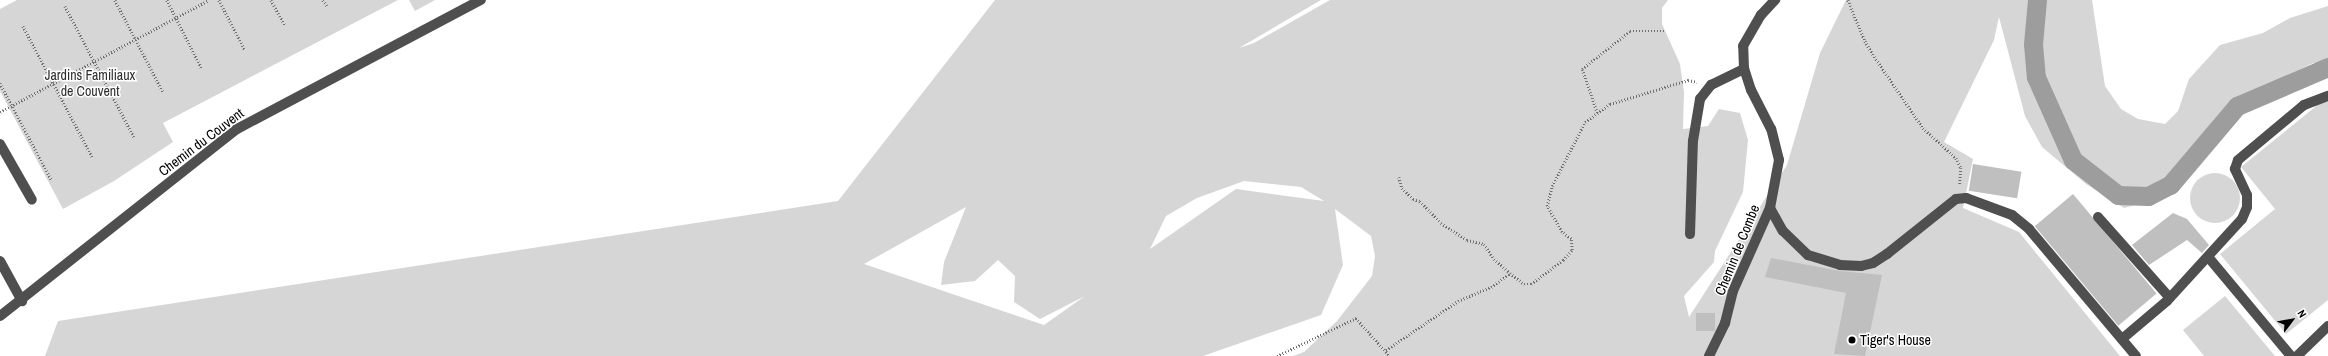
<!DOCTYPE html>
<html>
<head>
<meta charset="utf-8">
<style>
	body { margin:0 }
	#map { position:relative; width:2328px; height:356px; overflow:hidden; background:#fff; font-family:"Archivo Narrow",sans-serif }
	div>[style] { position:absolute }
	.green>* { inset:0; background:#d6d6d6 }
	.round { border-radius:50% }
	.canal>* { height:19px; margin:-9.5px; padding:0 9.5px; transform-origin:9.5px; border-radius:9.5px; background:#9d9d9d }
	.building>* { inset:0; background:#bfbfbf; transform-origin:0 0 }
	.path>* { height:2.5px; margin-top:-1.25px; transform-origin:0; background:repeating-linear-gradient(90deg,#717171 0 1px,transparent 0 3px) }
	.minor>* { height:10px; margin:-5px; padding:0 5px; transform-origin:5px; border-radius:5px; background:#4f4f4f }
	.dots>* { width:11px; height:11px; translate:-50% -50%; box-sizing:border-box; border:2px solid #fff; border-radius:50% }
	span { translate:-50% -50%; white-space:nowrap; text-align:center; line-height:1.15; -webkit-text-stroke:3px #fff; paint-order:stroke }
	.park-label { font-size:14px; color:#2d2d2d }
	.street-label { font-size:14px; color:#000 }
	.poi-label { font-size:14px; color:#000 }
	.left { translate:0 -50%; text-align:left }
	.north { position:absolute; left:2272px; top:300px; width:40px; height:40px; -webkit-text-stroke:3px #fff; paint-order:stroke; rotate:58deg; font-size:11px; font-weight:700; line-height:16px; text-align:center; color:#000 }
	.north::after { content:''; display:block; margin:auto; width:14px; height:18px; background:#000; clip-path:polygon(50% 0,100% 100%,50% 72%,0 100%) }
</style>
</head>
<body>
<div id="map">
	<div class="green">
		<div style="clip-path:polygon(17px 0,398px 0,163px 123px,173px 142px,114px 181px,63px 209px,0 91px,0 9px)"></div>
		<div style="clip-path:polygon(409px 0,435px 0,415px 11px)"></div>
		<div style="clip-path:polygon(evenodd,995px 0,1321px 0,1239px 48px,1254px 43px,1330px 0,1668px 0,1662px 8px,1662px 24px,1680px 64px,1684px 92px,1683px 129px,1708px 126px,1719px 109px,1740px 113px,1748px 140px,1743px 192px,1715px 251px,1714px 262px,1684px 296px,1689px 317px,1787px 165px,1820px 53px,1846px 0,2092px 0,2105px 86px,2121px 109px,2138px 119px,2165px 124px,2178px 111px,2189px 79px,2220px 45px,2263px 33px,2290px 18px,2328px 6px,2328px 66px,2313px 63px,2233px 103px,2167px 196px,2124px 208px,2086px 184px,2042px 147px,2025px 116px,1999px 17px,1994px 40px,1944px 142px,1973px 159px,1963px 208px,2019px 232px,2120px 356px,1293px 356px,1304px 352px,1337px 321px,1372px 276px,1375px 256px,1371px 236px,1335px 209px,1343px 265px,1321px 315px,1203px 356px,45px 356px,58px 321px,838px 201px,995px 0,1244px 181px,1301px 187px,1324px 201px,1236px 189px,1150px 249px,1166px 216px,1197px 198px,1244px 181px,995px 0,966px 207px,944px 262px,941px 285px,975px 281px,998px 260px,1015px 276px,1014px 302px,1040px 319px,1085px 296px,1044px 325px,864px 264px,966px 207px)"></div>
		<div style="clip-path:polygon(2325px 99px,2328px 102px,2328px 300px,2286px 334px,2220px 254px,2275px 209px,2241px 167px)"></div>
		<div class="round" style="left:2190px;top:173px;width:50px;height:50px"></div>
		<div style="clip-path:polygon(2225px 296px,2275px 356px,2204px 356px,2183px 330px)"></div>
	</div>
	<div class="canal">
		<div style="left:2037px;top:0;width:44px;rotate:95.2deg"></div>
		<div style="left:2033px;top:44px;width:33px;rotate:85deg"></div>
		<div style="left:2036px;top:77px;width:91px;rotate:66deg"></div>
		<div style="left:2073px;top:160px;width:57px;rotate:37.9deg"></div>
		<div style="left:2118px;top:195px;width:30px;rotate:2deg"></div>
		<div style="left:2148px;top:196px;width:25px;rotate:-27deg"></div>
		<div style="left:2170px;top:185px;width:104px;rotate:-49.7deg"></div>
		<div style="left:2237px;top:106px;width:99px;rotate:-23.2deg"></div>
	</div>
	<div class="building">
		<div style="left:1973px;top:164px;width:49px;height:27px;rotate:9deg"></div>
		<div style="left:2073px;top:194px;width:130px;height:50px;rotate:50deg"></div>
		<div style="clip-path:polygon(2173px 213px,2187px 219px,2209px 245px,2202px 253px,2187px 240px,2149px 265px,2132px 245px)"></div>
		<div style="clip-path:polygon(1771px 258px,1840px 271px,1882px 275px,1865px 356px,1834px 354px,1846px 293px,1765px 277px)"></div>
		<div style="left:1696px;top:313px;width:19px;height:18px"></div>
	</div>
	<div class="path">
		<div style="left:115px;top:0;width:104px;rotate:62.4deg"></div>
		<div style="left:167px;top:0;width:77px;rotate:63.1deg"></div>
		<div style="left:219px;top:0;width:56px;rotate:62.5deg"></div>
		<div style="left:271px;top:0;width:29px;rotate:61deg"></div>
		<div style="left:323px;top:0;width:7px;rotate:56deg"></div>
		<div style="left:1848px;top:0;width:44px;rotate:67.5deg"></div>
		<div style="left:1865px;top:41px;width:21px;rotate:59deg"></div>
		<div style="left:1876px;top:59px;width:83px;rotate:55.7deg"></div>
		<div style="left:1923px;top:128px;width:45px;rotate:42.3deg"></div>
		<div style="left:1956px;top:158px;width:11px;rotate:63deg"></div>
		<div style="left:1961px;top:168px;width:16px;rotate:94deg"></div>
		<div style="left:65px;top:6px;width:148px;rotate:62.2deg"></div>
		<div style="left:23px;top:26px;width:149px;rotate:62.1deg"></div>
		<div style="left:0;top:83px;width:111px;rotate:62deg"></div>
		<div style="left:0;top:112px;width:237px;rotate:-28.2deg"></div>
		<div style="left:1597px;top:113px;width:46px;rotate:-108.8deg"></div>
		<div style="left:1582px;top:69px;width:61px;rotate:-38.4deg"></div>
		<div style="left:1630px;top:31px;width:35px"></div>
		<div style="left:1399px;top:177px;width:11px;rotate:75deg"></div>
		<div style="left:1402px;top:188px;width:16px;rotate:45deg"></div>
		<div style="left:1413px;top:199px;width:7px;rotate:16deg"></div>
		<div style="left:1420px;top:201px;width:30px;rotate:46deg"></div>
		<div style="left:1441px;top:223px;width:31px;rotate:33deg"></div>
		<div style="left:1467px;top:240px;width:17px;rotate:13deg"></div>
		<div style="left:1484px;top:244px;width:18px;rotate:56deg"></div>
		<div style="left:1494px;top:259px;width:21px;rotate:41deg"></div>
		<div style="left:1510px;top:273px;width:18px;rotate:38deg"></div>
		<div style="left:1524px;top:284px;width:7px"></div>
		<div style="left:1531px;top:284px;width:40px;rotate:-37deg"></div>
		<div style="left:1563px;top:260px;width:13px;rotate:-48deg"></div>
		<div style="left:1572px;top:250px;width:11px;rotate:-95deg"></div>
		<div style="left:1571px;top:239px;width:11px;rotate:-142deg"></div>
		<div style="left:1562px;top:232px;width:30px;rotate:-120deg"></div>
		<div style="left:1547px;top:206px;width:21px;rotate:-76deg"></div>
		<div style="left:1552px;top:186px;width:72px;rotate:-62.7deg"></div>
		<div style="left:1585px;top:122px;width:31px;rotate:-36deg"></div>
		<div style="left:1610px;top:104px;width:82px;rotate:-17.1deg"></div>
		<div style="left:1688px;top:80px;width:9px;rotate:13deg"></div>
		<div style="left:1386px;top:350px;width:87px;rotate:-34.2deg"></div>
		<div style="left:1458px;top:301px;width:36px;rotate:-23deg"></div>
		<div style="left:1491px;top:287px;width:24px;rotate:-36deg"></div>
		<div style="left:1277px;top:356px;width:88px;rotate:-25.7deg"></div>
		<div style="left:1356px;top:318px;width:51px;rotate:48.2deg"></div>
	</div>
	<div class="minor">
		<div style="left:0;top:144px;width:64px;rotate:60.3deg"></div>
		<div style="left:1770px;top:208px;width:26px;rotate:61deg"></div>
		<div style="left:1783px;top:231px;width:35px;rotate:44deg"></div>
		<div style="left:1808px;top:255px;width:34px;rotate:17deg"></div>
		<div style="left:1840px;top:265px;width:21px;rotate:3deg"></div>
		<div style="left:1861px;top:266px;width:12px;rotate:-14deg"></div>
		<div style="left:1873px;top:263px;width:17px;rotate:-33deg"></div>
		<div style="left:1887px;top:254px;width:88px;rotate:-38.6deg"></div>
		<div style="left:1956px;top:199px;width:10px;rotate:-6deg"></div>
		<div style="left:1966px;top:198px;width:49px;rotate:20.3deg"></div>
		<div style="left:2012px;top:215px;width:22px;rotate:39deg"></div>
		<div style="left:2029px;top:229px;width:166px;rotate:49.9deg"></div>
		<div style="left:2098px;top:217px;width:108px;rotate:48.4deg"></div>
		<div style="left:1690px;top:234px;width:93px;rotate:-88.2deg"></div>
		<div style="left:1693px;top:141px;width:43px;rotate:-80.5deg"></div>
		<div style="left:1700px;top:99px;width:18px;rotate:-52deg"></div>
		<div style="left:1711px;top:85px;width:37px;rotate:-26deg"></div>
		<div style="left:2209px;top:258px;width:128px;rotate:50.1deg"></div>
		<div style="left:0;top:261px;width:46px;rotate:61.2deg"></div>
		<div style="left:0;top:316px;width:302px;rotate:-38.3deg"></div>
		<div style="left:237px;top:129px;width:276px;rotate:-27.9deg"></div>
		<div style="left:2122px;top:339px;width:59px;rotate:-40.2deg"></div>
		<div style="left:2167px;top:301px;width:111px;rotate:-47.6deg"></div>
		<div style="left:2242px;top:219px;width:13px;rotate:-67deg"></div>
		<div style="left:2247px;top:207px;width:12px;rotate:-90deg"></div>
		<div style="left:2247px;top:195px;width:29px;rotate:-115deg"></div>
		<div style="left:2235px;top:169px;width:9px;rotate:-72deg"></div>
		<div style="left:2238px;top:160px;width:86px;rotate:-39.8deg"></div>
		<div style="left:2304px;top:105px;width:26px;rotate:-21deg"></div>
		<div style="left:1709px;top:356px;width:37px;rotate:-64deg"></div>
		<div style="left:1725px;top:323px;width:33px;rotate:-76deg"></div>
		<div style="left:1733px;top:291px;width:91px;rotate:-66deg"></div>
		<div style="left:1770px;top:208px;width:49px;rotate:-79.4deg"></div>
		<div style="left:1779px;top:160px;width:32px;rotate:-104deg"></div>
		<div style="left:1771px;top:129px;width:44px;rotate:-117.1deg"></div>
		<div style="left:1751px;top:90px;width:22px;rotate:-108deg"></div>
		<div style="left:1744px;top:69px;width:23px;rotate:-92deg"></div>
		<div style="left:1743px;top:46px;width:36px;rotate:-60deg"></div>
		<div style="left:1761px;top:15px;width:21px;rotate:-47deg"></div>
		<div style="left:2297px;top:356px;width:43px;rotate:-44.1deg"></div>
	</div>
	<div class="dots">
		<div style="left:1852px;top:340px;background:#000"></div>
	</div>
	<div class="park-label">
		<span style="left:90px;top:83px">Jardins Familiaux<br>de Couvent</span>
	</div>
	<div class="street-label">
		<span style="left:201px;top:142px;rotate:-37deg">Chemin du Couvent</span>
		<span style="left:1737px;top:250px;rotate:-68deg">Chemin de Combe</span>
	</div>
	<div class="poi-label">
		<span class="left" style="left:1860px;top:340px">Tiger's House</span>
	</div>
	<div class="north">N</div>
</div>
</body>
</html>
